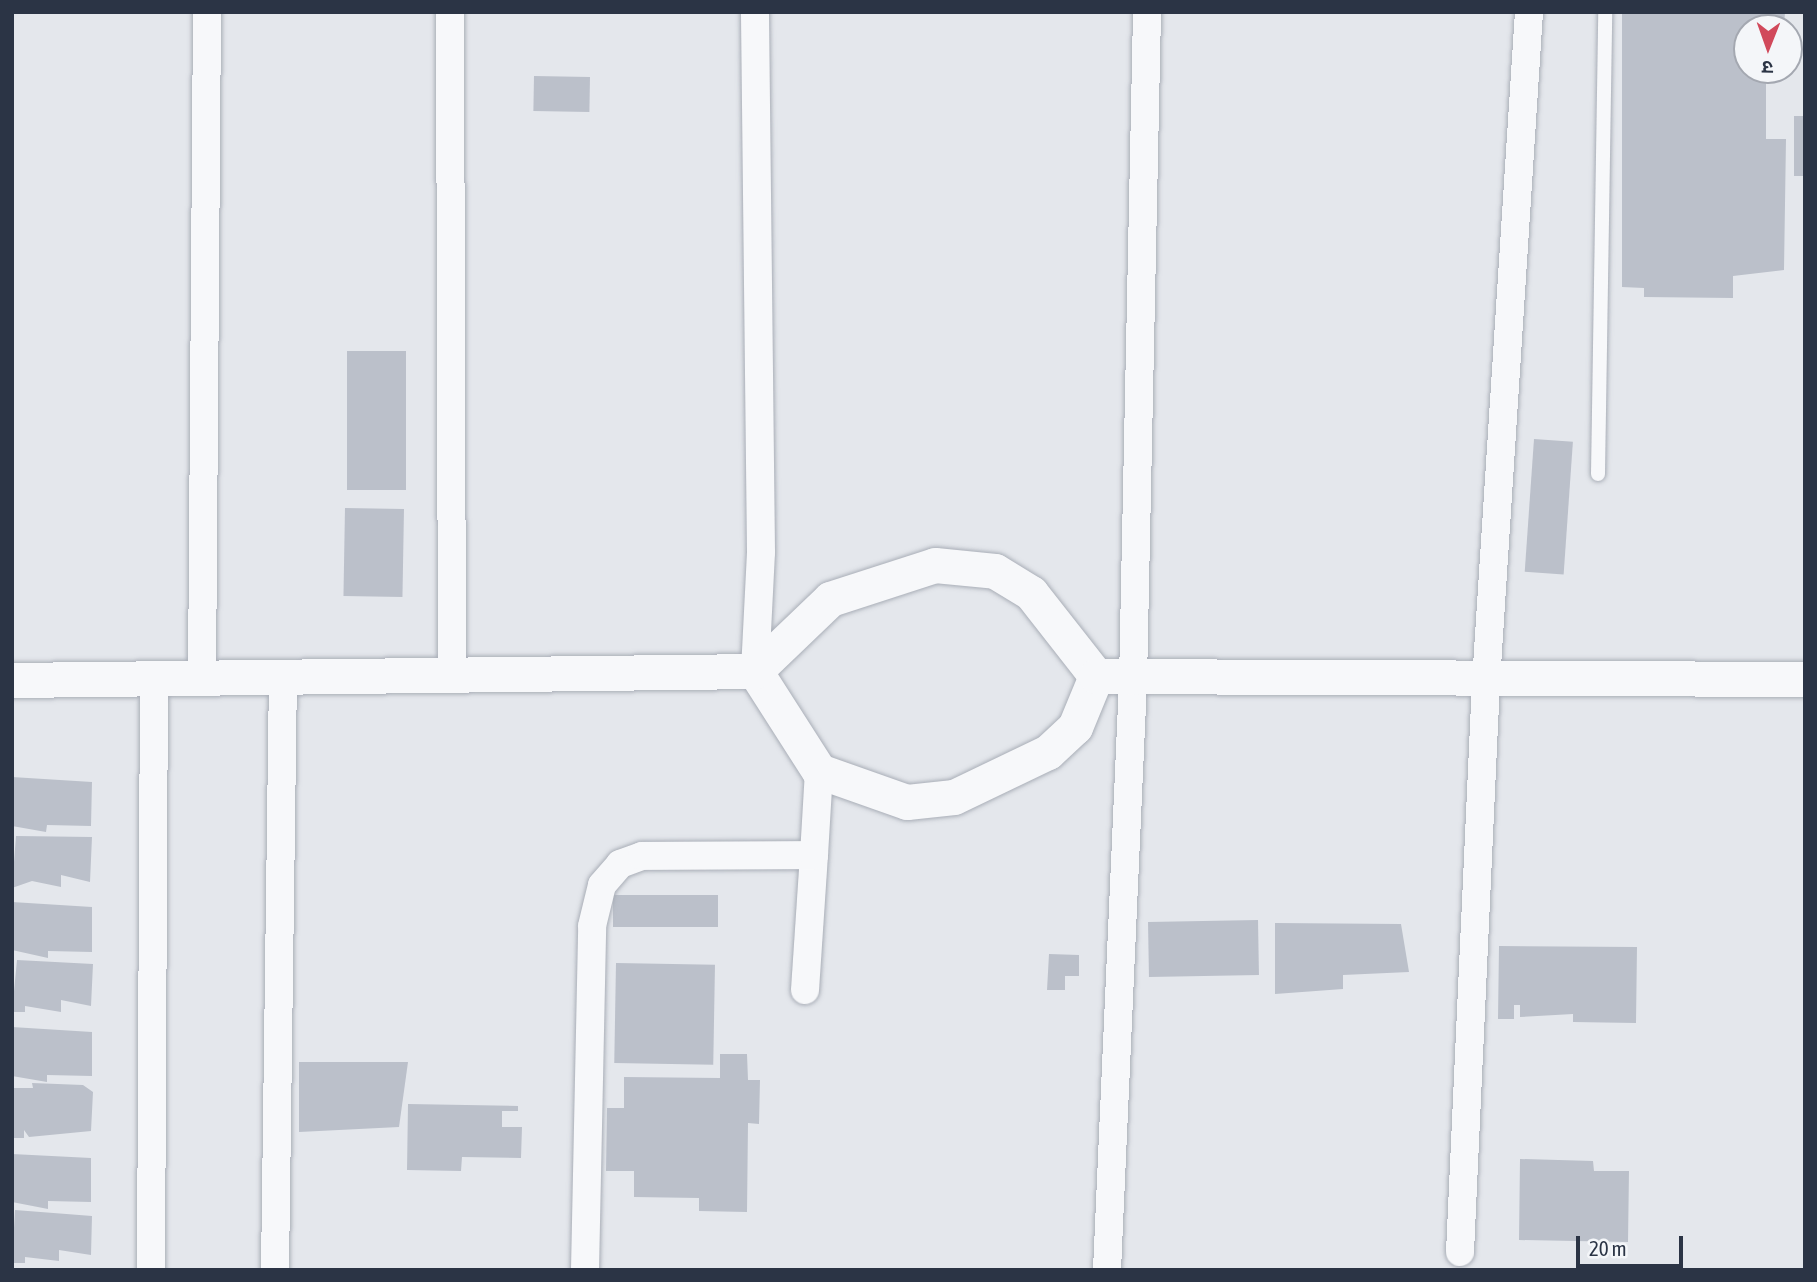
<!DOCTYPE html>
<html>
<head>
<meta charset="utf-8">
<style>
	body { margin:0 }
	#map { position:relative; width:1817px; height:1282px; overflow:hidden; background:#e4e7ec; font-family:"Asap Condensed","Noto Sans Devanagari",sans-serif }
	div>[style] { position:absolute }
	.building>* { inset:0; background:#bbc0ca; transform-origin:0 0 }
	.roads { filter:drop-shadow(0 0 2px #a9aeb7) drop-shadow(0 0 2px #a9aeb7) }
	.service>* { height:14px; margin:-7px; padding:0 7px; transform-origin:7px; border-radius:7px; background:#f7f8fa }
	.minor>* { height:28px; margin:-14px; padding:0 14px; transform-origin:14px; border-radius:14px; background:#f7f8fa }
	.tertiary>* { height:35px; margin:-17.5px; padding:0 17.5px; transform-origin:17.5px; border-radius:17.5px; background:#f7f8fa }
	span { translate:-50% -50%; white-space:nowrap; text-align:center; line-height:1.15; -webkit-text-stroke:5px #f4f6f9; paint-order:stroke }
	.frame { position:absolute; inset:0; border:14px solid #2b3445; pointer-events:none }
	.north { position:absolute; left:1733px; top:14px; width:70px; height:70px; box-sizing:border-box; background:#f4f6f9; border:2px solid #a4a8b1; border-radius:50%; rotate:181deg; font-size:19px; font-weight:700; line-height:28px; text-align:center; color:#2b3445 }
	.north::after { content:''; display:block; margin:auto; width:24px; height:32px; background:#d1495b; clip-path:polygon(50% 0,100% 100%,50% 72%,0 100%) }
	.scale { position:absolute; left:1576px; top:1236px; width:107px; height:32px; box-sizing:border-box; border:4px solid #2b3445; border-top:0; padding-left:9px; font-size:21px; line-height:24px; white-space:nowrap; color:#2b3445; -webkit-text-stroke:5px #f4f6f9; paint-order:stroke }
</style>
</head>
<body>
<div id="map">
	<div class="building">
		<div style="clip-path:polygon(1622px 12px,1785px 12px,1784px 28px,1747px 28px,1747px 70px,1766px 72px,1766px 139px,1786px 139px,1784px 270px,1733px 276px,1733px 298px,1644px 297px,1644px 288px,1622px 287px)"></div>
		<div style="left:534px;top:76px;width:56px;height:35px;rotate:1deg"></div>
		<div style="left:1794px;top:116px;width:11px;height:60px"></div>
		<div style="left:347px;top:351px;width:59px;height:139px"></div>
		<div style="left:1534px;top:439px;width:39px;height:133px;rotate:4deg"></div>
		<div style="left:345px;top:508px;width:59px;height:88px;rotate:1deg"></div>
		<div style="clip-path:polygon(12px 777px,92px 782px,91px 826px,47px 825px,46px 832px,12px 826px)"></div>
		<div style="clip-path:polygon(16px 836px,92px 837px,90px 882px,61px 875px,61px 887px,32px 881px,12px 888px)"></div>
		<div style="left:613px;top:895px;width:105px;height:32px"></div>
		<div style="clip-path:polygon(12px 902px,92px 907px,92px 952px,48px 951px,48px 958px,12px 950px)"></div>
		<div style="left:1258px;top:920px;width:55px;height:110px;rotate:89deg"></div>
		<div style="clip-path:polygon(1275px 923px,1401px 924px,1409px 972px,1343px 975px,1343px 989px,1275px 994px)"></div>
		<div style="clip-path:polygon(1499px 946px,1637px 947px,1636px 1023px,1573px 1022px,1573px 1014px,1520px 1017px,1520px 1005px,1514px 1005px,1514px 1019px,1498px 1019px)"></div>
		<div style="clip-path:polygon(1049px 954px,1079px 955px,1079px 976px,1065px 976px,1065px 990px,1047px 990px)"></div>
		<div style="clip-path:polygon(17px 960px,93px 964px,91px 1006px,61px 1000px,61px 1012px,25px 1006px,25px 1012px,12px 1012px)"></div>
		<div style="left:616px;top:963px;width:99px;height:100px;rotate:1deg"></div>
		<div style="clip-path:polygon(12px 1027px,92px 1032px,92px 1076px,47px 1075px,47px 1082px,12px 1076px)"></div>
		<div style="clip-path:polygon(720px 1054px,747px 1054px,748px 1080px,760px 1080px,759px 1124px,748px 1123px,747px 1212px,699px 1211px,699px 1198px,634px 1197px,634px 1171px,606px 1171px,607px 1108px,624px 1108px,624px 1077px,720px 1078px)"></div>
		<div style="clip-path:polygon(299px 1062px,408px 1062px,399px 1127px,299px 1132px)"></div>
		<div style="clip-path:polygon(32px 1083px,83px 1085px,93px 1092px,91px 1131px,29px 1137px,24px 1130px,24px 1138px,12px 1138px,12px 1088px,33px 1088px)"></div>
		<div style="clip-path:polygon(408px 1104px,518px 1106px,518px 1111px,502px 1111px,502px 1127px,522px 1127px,521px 1158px,462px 1157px,461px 1171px,407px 1170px)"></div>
		<div style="clip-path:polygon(12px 1154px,91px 1158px,91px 1202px,48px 1201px,48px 1209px,12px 1202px)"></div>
		<div style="clip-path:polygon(1520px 1159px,1593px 1161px,1594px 1171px,1629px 1171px,1628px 1242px,1519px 1240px)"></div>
		<div style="clip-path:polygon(15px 1210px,92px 1216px,91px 1255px,59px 1250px,59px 1261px,25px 1257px,25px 1263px,12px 1263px)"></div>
	</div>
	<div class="roads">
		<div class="service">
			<div style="left:1598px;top:474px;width:462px;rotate:-89.1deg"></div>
		</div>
		<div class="minor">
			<div style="left:450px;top:12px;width:661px;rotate:89.83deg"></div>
			<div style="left:755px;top:671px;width:119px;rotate:-87.1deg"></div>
			<div style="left:761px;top:552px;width:540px;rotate:-90.64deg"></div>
			<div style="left:202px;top:677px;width:665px;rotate:-89.57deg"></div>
			<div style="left:805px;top:990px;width:135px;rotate:-86.2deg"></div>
			<div style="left:1460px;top:1252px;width:571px;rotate:-87.39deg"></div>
			<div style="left:1486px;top:682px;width:671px;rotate:-86.33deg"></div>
			<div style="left:151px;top:1270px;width:593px;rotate:-89.71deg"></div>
			<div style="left:275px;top:1270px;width:594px;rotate:-89.23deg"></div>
			<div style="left:585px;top:1270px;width:344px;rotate:-88.8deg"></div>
			<div style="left:592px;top:926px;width:42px;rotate:-76.3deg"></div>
			<div style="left:602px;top:885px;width:28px;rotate:-49deg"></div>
			<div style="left:620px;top:864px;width:23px;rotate:-20deg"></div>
			<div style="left:642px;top:856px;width:172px;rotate:-0.3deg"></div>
			<div style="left:814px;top:855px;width:84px;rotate:-86.6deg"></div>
			<div style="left:1107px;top:1270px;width:590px;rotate:-87.47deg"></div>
			<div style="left:1133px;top:681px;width:669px;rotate:-88.8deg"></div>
		</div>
		<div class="tertiary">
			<div style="left:755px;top:671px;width:119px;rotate:57.4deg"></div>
			<div style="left:819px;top:771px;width:93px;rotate:19.4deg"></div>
			<div style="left:907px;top:802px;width:47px;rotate:-6.1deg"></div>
			<div style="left:954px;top:797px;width:104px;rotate:-25.6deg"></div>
			<div style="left:1048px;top:752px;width:37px;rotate:-43deg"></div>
			<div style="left:1075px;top:727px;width:55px;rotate:-67.6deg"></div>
			<div style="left:12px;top:680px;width:743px;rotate:-0.69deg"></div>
			<div style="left:755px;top:671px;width:104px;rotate:-43.8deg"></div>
			<div style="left:830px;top:599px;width:110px;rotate:-17.9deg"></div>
			<div style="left:935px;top:565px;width:60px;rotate:5.7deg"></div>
			<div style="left:995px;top:571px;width:42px;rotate:31.4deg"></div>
			<div style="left:1031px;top:593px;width:105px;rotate:51.9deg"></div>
			<div style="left:1096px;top:676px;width:709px;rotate:0.24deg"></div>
		</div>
	</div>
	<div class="frame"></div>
	<div class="north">उ</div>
	<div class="scale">20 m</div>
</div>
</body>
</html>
